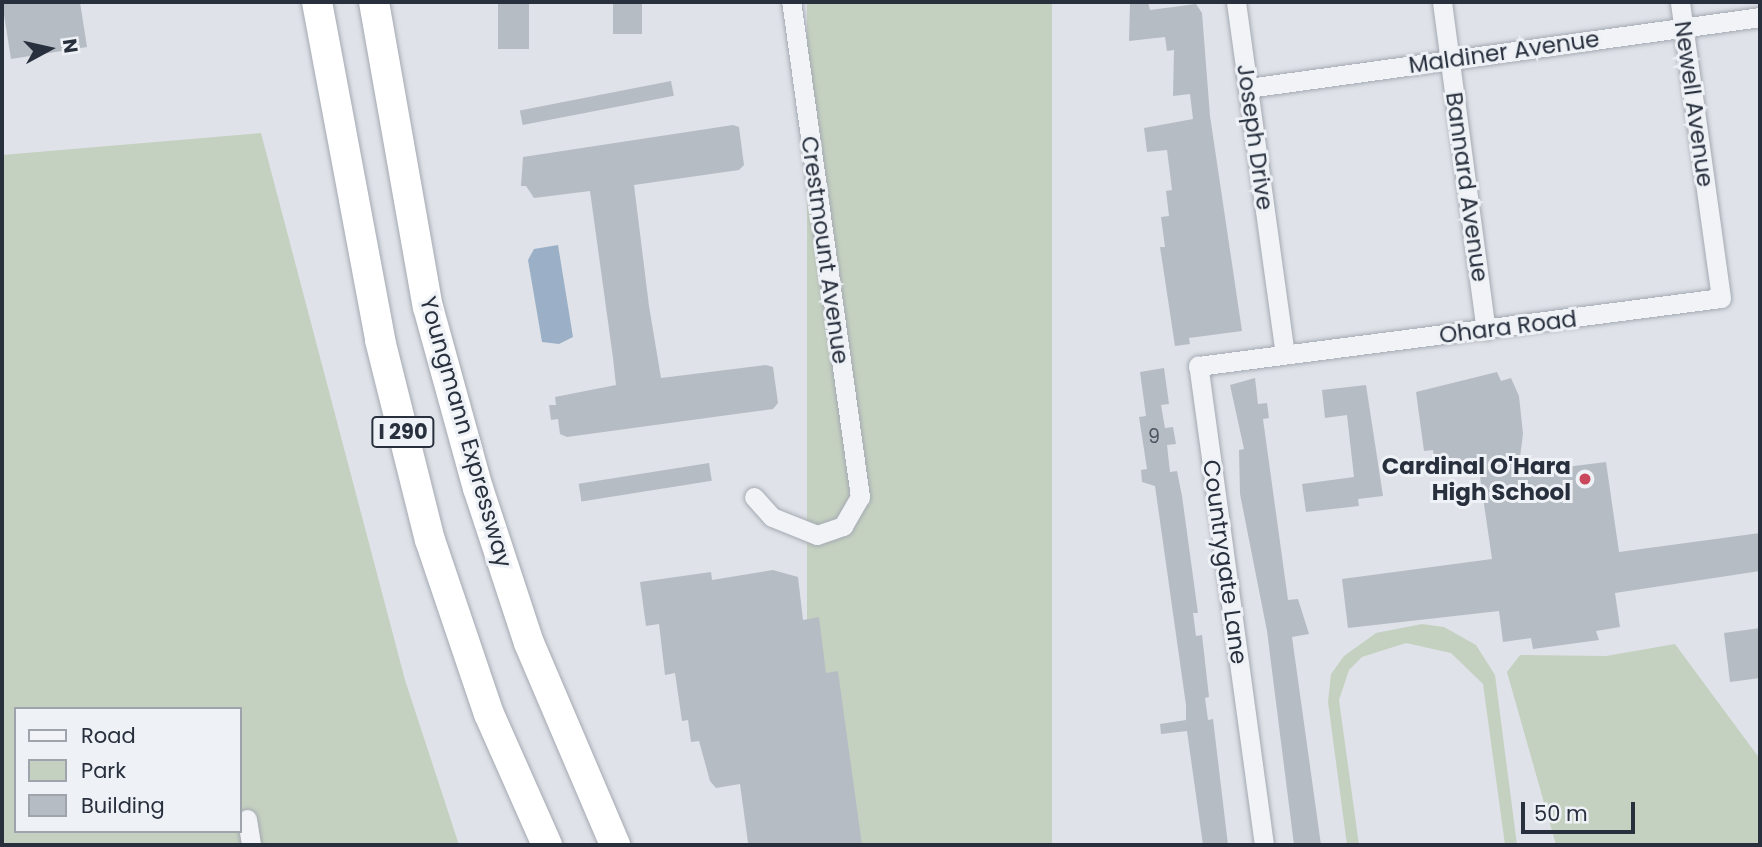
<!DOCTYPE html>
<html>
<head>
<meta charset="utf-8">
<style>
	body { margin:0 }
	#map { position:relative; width:1762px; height:847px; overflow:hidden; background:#dfe2e8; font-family:Poppins,sans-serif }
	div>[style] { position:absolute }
	.green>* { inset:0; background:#c5d1c0; transform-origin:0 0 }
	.water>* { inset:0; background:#9bb0c7 }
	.building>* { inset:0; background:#b6bcc4; transform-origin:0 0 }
	.roads { filter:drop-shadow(0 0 2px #a4a9b2) drop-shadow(0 0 2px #a4a9b2) }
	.minor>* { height:19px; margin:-9.5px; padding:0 9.5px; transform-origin:9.5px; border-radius:9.5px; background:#f1f3f6 }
	.highway>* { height:30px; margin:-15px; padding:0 15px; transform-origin:15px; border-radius:15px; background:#fff }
	.dots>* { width:19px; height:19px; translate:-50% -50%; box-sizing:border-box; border:4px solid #eef1f5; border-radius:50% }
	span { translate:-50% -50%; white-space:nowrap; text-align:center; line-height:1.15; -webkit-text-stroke:6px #eef1f5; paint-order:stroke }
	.number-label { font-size:19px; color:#4c5360 }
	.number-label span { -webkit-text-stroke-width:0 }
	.shield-label span { padding:2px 5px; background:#eef1f5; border:2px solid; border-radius:5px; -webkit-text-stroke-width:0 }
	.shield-label { font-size:21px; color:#28303e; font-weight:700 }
	.street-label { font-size:23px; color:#28303e }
	.poi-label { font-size:23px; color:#28303e; font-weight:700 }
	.right { translate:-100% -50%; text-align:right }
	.frame { position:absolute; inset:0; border:4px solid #28303e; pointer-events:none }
	.legend { position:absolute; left:14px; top:707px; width:228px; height:126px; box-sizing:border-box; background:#eef1f5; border:2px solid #9fa4ac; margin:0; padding:9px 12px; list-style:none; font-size:21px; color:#28303e }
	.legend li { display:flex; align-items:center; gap:14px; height:35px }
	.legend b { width:35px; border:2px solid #9fa4ac }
	.north { position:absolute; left:14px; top:14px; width:70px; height:70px; -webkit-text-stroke:5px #eef1f5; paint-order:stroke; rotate:82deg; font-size:19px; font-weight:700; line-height:28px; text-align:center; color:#28303e }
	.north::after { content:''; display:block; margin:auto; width:24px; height:32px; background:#28303e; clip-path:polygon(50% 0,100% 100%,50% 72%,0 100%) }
	.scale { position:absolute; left:1521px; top:802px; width:114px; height:32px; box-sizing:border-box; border:4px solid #28303e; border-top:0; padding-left:9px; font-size:21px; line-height:24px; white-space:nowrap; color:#28303e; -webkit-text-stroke:5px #eef1f5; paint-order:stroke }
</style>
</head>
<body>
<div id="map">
	<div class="green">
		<div style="left:807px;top:2px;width:245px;height:851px"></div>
		<div style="clip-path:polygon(evenodd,261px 133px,405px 680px,459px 845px,2px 845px,2px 155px,261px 133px,16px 709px,240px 709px,240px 831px,16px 831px,16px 709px)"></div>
		<div style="clip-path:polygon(1422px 624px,1444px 627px,1476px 645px,1495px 675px,1517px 845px,1505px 845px,1483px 684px,1451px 653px,1406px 643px,1362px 657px,1349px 670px,1339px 700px,1359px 845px,1347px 845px,1328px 702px,1331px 674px,1344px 656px,1376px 633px)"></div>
		<div style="clip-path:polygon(1675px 644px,1760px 759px,1760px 845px,1556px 845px,1507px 672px,1520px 655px,1606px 656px)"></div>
	</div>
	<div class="water">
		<div style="clip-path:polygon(558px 245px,573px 337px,559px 344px,542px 342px,528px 260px,534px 249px)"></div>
	</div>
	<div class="building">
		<div style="clip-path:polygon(2px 2px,80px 2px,87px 47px,11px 59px)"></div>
		<div style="left:498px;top:2px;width:31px;height:47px"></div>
		<div style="left:613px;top:2px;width:29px;height:32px"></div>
		<div style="clip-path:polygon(1130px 2px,1148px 2px,1150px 10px,1196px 4px,1202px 13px,1210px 116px,1242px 331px,1189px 338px,1190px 344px,1175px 346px,1160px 247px,1165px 247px,1161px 217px,1169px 216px,1166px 191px,1172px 190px,1167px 150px,1147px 152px,1144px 128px,1193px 119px,1190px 94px,1173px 96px,1174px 50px,1167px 51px,1165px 37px,1129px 41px)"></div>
		<div style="left:671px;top:81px;width:15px;height:154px;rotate:79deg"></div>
		<div style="clip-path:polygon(733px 125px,739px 127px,744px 165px,739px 170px,634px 185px,649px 306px,661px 378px,766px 365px,773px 367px,778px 403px,773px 409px,721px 416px,567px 437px,560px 434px,558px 419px,551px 420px,549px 405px,556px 405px,555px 397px,616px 385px,613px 358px,590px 191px,534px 198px,526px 186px,521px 186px,523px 157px)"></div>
		<div style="clip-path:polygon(1164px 368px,1169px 404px,1161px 405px,1165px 428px,1173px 427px,1176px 444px,1167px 445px,1170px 472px,1177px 471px,1182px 496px,1198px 613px,1193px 613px,1196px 636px,1202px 635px,1209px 697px,1205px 698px,1208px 720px,1213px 719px,1228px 845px,1203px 845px,1187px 731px,1161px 734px,1160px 724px,1186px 720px,1186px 705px,1155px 486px,1142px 482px,1141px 470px,1147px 469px,1139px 417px,1146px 416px,1140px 372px)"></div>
		<div style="clip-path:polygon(1497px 372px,1501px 381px,1511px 378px,1519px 396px,1523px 434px,1518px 473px,1606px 462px,1619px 552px,1760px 533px,1760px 571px,1615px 593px,1620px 627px,1596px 631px,1599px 640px,1533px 649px,1531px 638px,1503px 642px,1499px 611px,1348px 628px,1342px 579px,1492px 559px,1479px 470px,1435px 466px,1433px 450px,1424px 451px,1416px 392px)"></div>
		<div style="clip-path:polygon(1255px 378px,1258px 404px,1267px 403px,1269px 418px,1263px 419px,1288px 600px,1298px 599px,1309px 634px,1292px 637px,1321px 845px,1294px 845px,1267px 631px,1240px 494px,1239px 450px,1244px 449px,1230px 385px)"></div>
		<div style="clip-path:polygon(1366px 385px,1383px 496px,1358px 499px,1359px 506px,1306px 512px,1302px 484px,1354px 477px,1347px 415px,1325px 418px,1322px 390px)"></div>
		<div style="left:709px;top:463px;width:18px;height:132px;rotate:81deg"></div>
		<div style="clip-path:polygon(773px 570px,798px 577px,803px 620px,819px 617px,826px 673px,838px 671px,862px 845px,748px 843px,740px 784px,716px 788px,710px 781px,699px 741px,691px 742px,688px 720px,682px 721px,675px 673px,665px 675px,659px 624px,646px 626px,640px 582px,711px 572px,712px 580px)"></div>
		<div style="clip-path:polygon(1760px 628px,1760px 678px,1730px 682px,1724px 633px)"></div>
	</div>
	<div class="roads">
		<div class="minor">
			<div style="left:1236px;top:2px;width:355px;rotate:82.1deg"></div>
			<div style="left:1442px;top:2px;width:331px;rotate:82.4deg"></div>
			<div style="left:1248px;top:88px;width:517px;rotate:-7.89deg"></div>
			<div style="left:754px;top:497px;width:27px;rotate:48deg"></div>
			<div style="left:772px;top:517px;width:48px;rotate:21.8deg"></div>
			<div style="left:817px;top:535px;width:28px;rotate:-19deg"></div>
			<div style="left:843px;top:526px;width:34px;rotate:-60deg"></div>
			<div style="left:860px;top:497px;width:500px;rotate:-97.9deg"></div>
			<div style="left:247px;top:819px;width:26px;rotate:81deg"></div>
			<div style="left:1264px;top:845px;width:484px;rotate:-97.8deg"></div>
			<div style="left:1198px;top:366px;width:527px;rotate:-7.41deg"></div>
			<div style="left:1721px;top:298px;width:299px;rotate:-97.9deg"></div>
		</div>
		<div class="highway">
			<div style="left:317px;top:2px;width:344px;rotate:79.4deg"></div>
			<div style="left:380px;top:340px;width:206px;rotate:76deg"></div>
			<div style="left:430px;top:540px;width:184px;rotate:71.3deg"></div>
			<div style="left:489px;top:714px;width:143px;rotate:66.1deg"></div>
			<div style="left:374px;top:2px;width:310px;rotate:80deg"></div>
			<div style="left:428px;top:307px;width:188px;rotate:74.6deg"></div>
			<div style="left:478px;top:488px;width:163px;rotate:71.8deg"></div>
			<div style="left:529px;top:643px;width:220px;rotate:66.9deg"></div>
		</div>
	</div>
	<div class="dots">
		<div style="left:1585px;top:479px;background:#c9485c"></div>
	</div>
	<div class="number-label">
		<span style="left:1154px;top:437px">9</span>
	</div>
	<div class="shield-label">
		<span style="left:403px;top:432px">I 290</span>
	</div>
	<div class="street-label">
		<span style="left:1504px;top:52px;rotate:-8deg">Maldiner Avenue</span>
		<span style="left:1694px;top:104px;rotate:82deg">Newell Avenue</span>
		<span style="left:1255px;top:137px;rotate:82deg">Joseph Drive</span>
		<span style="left:1467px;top:187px;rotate:82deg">Bannard Avenue</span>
		<span style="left:825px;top:250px;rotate:82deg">Crestmount Avenue</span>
		<span style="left:1508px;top:327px;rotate:-7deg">Ohara Road</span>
		<span style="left:466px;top:432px;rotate:74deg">Youngmann Expressway</span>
		<span style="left:1225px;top:562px;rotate:82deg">Countrygate Lane</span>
	</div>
	<div class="poi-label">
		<span class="right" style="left:1571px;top:479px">Cardinal O'Hara<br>High School</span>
	</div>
	<div class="frame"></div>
	<ul class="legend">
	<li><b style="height:9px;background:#f1f3f6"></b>Road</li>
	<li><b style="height:19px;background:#c5d1c0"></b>Park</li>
	<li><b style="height:19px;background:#b6bcc4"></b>Building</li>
	</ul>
	<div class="north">N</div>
	<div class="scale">50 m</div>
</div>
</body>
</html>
